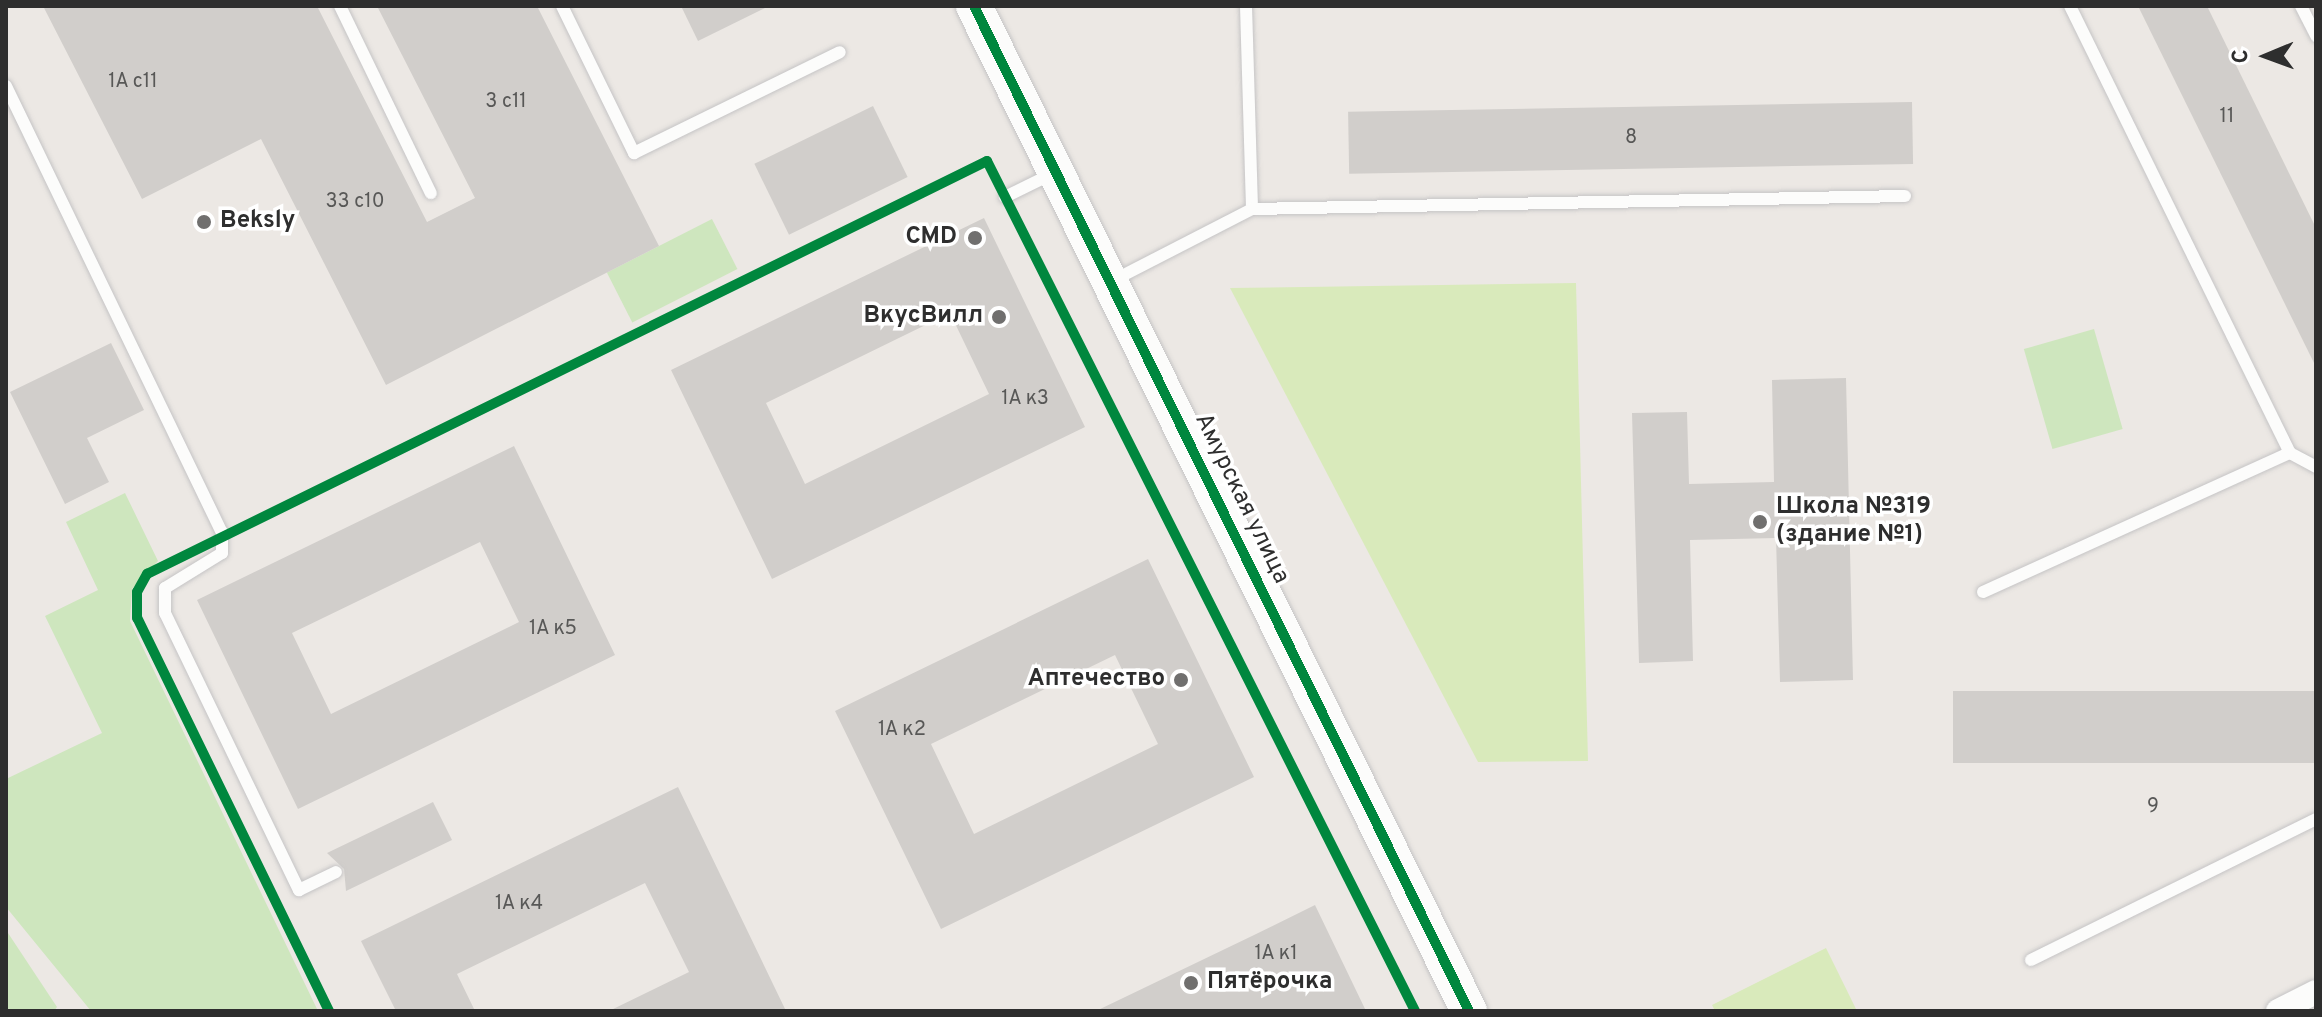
<!DOCTYPE html>
<html>
<head>
<meta charset="utf-8">
<style>
	body { margin:0 }
	#map { position:relative; width:2322px; height:1017px; overflow:hidden; background:#ece8e4; font-family:Overpass,sans-serif }
	div>[style] { position:absolute }
	.green>* { inset:0; background:#cee6be; transform-origin:0 0 }
	.pitch>* { inset:0; background:#d9eabb }
	.building>* { inset:0; background:#d1cecb; transform-origin:0 0 }
	.roads { filter:drop-shadow(0 0 2px #c5c4c5) drop-shadow(0 0 2px #c5c4c5) }
	.lane>* { height:12px; margin:-6px; padding:0 6px; transform-origin:6px; border-radius:6px; background:#fcfcfb }
	.street>* { height:24px; margin:-12px; padding:0 12px; transform-origin:12px; border-radius:12px; background:#fcfcfb }
	.secondary>* { height:36px; margin:-18px; padding:0 18px; transform-origin:18px; border-radius:18px; background:#fcfcfb }
	.cycleway>* { height:10px; margin:-5px; padding:0 5px; transform-origin:5px; border-radius:5px; background:#00873e }
	.dots>* { width:22px; height:22px; translate:-50% -50%; box-sizing:border-box; border:4px solid #fff; border-radius:50% }
	span { translate:-50% -50%; white-space:nowrap; text-align:center; line-height:1.15; -webkit-text-stroke:7px #fff; paint-order:stroke }
	.number-label { font-size:20px; color:#585857 }
	.number-label span { -webkit-text-stroke-width:0 }
	.poi-label { font-size:24px; color:#2e2e2e; font-weight:700 }
	.left { translate:0 -50%; text-align:left }
	.right { translate:-100% -50%; text-align:right }
	.street-label { font-size:24px; color:#2e2e2e }
	.frame { position:absolute; inset:0; border:8px solid #2e2e2e; pointer-events:none }
	.north { position:absolute; left:2226px; top:16px; width:80px; height:80px; -webkit-text-stroke:6px #fff; paint-order:stroke; rotate:269deg; font-size:22px; font-weight:700; line-height:32px; text-align:center; color:#2e2e2e }
	.north::after { content:''; display:block; margin:auto; width:28px; height:36px; background:#2e2e2e; clip-path:polygon(50% 0,100% 100%,50% 72%,0 100%) }
</style>
</head>
<body>
<div id="map">
	<div class="green">
		<div style="left:712px;top:219px;width:56px;height:118px;rotate:63deg"></div>
		<div style="left:2094px;top:329px;width:104px;height:73px;rotate:74deg"></div>
		<div style="clip-path:polygon(125px 493px,158px 561px,132px 589px,130px 621px,318px 1011px,91px 1011px,6px 907px,6px 779px,102px 733px,45px 616px,98px 590px,66px 522px)"></div>
		<div style="clip-path:polygon(6px 930px,57px 1007px,54px 1011px,6px 1011px)"></div>
	</div>
	<div class="pitch">
		<div style="clip-path:polygon(1576px 283px,1588px 761px,1478px 762px,1230px 288px)"></div>
		<div style="clip-path:polygon(1826px 948px,1857px 1011px,1715px 1011px,1712px 1005px)"></div>
	</div>
	<div class="building">
		<div style="clip-path:polygon(43px 6px,317px 6px,427px 222px,475px 198px,377px 6px,537px 6px,659px 246px,386px 385px,261px 139px,142px 199px)"></div>
		<div style="clip-path:polygon(681px 6px,769px 6px,698px 41px)"></div>
		<div style="clip-path:polygon(2138px 6px,2207px 6px,2316px 228px,2316px 367px)"></div>
		<div style="left:1912px;top:102px;width:62px;height:564px;rotate:89deg"></div>
		<div style="left:873px;top:106px;width:79px;height:132px;rotate:64deg"></div>
		<div style="clip-path:polygon(evenodd,984px 218px,1085px 427px,772px 579px,671px 370px,984px 218px,950px 313px,989px 394px,805px 484px,766px 403px,950px 313px)"></div>
		<div style="clip-path:polygon(111px 343px,144px 410px,87px 438px,109px 482px,65px 504px,10px 392px)"></div>
		<div style="clip-path:polygon(1846px 378px,1853px 680px,1780px 682px,1776px 538px,1690px 540px,1693px 661px,1639px 663px,1632px 413px,1687px 412px,1689px 484px,1774px 482px,1772px 380px)"></div>
		<div style="clip-path:polygon(evenodd,514px 446px,615px 655px,298px 809px,197px 600px,514px 446px,480px 542px,519px 622px,331px 714px,292px 633px,480px 542px)"></div>
		<div style="clip-path:polygon(evenodd,1148px 559px,1254px 777px,941px 929px,835px 711px,1148px 559px,1115px 655px,1158px 744px,974px 834px,931px 744px,1115px 655px)"></div>
		<div style="left:2316px;top:691px;width:72px;height:363px;rotate:90deg"></div>
		<div style="clip-path:polygon(678px 787px,786px 1011px,609px 1011px,689px 972px,645px 883px,457px 974px,475px 1011px,396px 1011px,361px 941px)"></div>
		<div style="clip-path:polygon(433px 802px,452px 840px,346px 891px,344px 869px,327px 853px)"></div>
		<div style="clip-path:polygon(1315px 905px,1366px 1011px,1096px 1011px,1252px 936px)"></div>
	</div>
	<div class="roads">
		<div class="lane">
			<div style="left:340px;top:6px;width:208px;rotate:64.1deg"></div>
			<div style="left:562px;top:6px;width:164px;rotate:63.9deg"></div>
			<div style="left:634px;top:153px;width:229px;rotate:-26.1deg"></div>
			<div style="left:1246px;top:6px;width:203px;rotate:88.3deg"></div>
			<div style="left:2070px;top:6px;width:498px;rotate:63.8deg"></div>
			<div style="left:2290px;top:453px;width:30px;rotate:28deg"></div>
			<div style="left:2301px;top:6px;width:34px;rotate:63deg"></div>
			<div style="left:6px;top:86px;width:496px;rotate:64.2deg"></div>
			<div style="left:222px;top:532px;width:21px;rotate:90deg"></div>
			<div style="left:222px;top:553px;width:67px;rotate:148.4deg"></div>
			<div style="left:165px;top:588px;width:25px;rotate:90deg"></div>
			<div style="left:165px;top:613px;width:308px;rotate:64.2deg"></div>
			<div style="left:299px;top:890px;width:41px;rotate:-25.9deg"></div>
			<div style="left:1005px;top:197px;width:52px;rotate:-26.1deg"></div>
			<div style="left:1112px;top:281px;width:157px;rotate:-27.2deg"></div>
			<div style="left:1252px;top:209px;width:653px;rotate:-1.14deg"></div>
			<div style="left:1983px;top:592px;width:337px;rotate:-24.4deg"></div>
			<div style="left:2031px;top:960px;width:318px;rotate:-26.3deg"></div>
		</div>
		<div class="street">
			<div style="left:2278px;top:1011px;width:42px;rotate:-26.6deg"></div>
		</div>
		<div class="secondary">
			<div style="left:974px;top:6px;width:1120px;rotate:63.78deg"></div>
		</div>
	</div>
	<div class="cycleway">
		<div style="left:974px;top:6px;width:1120px;rotate:63.78deg"></div>
		<div style="left:329px;top:1011px;width:437px;rotate:-116deg"></div>
		<div style="left:137px;top:618px;width:26px;rotate:-90deg"></div>
		<div style="left:137px;top:592px;width:21px;rotate:-61deg"></div>
		<div style="left:147px;top:574px;width:936px;rotate:-26.18deg"></div>
		<div style="left:987px;top:161px;width:952px;rotate:63.27deg"></div>
	</div>
	<div class="dots">
		<div style="left:204px;top:222px;background:#706f6e"></div>
		<div style="left:975px;top:238px;background:#706f6e"></div>
		<div style="left:999px;top:317px;background:#706f6e"></div>
		<div style="left:1760px;top:522px;background:#706f6e"></div>
		<div style="left:1181px;top:680px;background:#706f6e"></div>
		<div style="left:1191px;top:983px;background:#706f6e"></div>
	</div>
	<div class="number-label">
		<span style="left:133px;top:82px">1А с11</span>
		<span style="left:506px;top:102px">3 с11</span>
		<span style="left:2227px;top:117px">11</span>
		<span style="left:1631px;top:138px">8</span>
		<span style="left:355px;top:202px">33 с10</span>
		<span style="left:1025px;top:399px">1А к3</span>
		<span style="left:553px;top:629px">1А к5</span>
		<span style="left:902px;top:730px">1А к2</span>
		<span style="left:2153px;top:807px">9</span>
		<span style="left:519px;top:904px">1А к4</span>
		<span style="left:1276px;top:954px">1А к1</span>
	</div>
	<div class="poi-label">
		<span class="left" style="left:220px;top:222px">Beksly</span>
		<span class="right" style="left:957px;top:238px">CMD</span>
		<span class="right" style="left:983px;top:317px">ВкусВилл</span>
		<span class="left" style="left:1776px;top:522px">Школа №319<br>(здание №1)</span>
		<span class="right" style="left:1165px;top:680px">Аптечество</span>
		<span class="left" style="left:1207px;top:983px">Пятёрочка</span>
	</div>
	<div class="street-label">
		<span style="left:1241px;top:499px;rotate:64deg">Амурская улица</span>
	</div>
	<div class="frame"></div>
	<div class="north">С</div>
</div>
</body>
</html>
